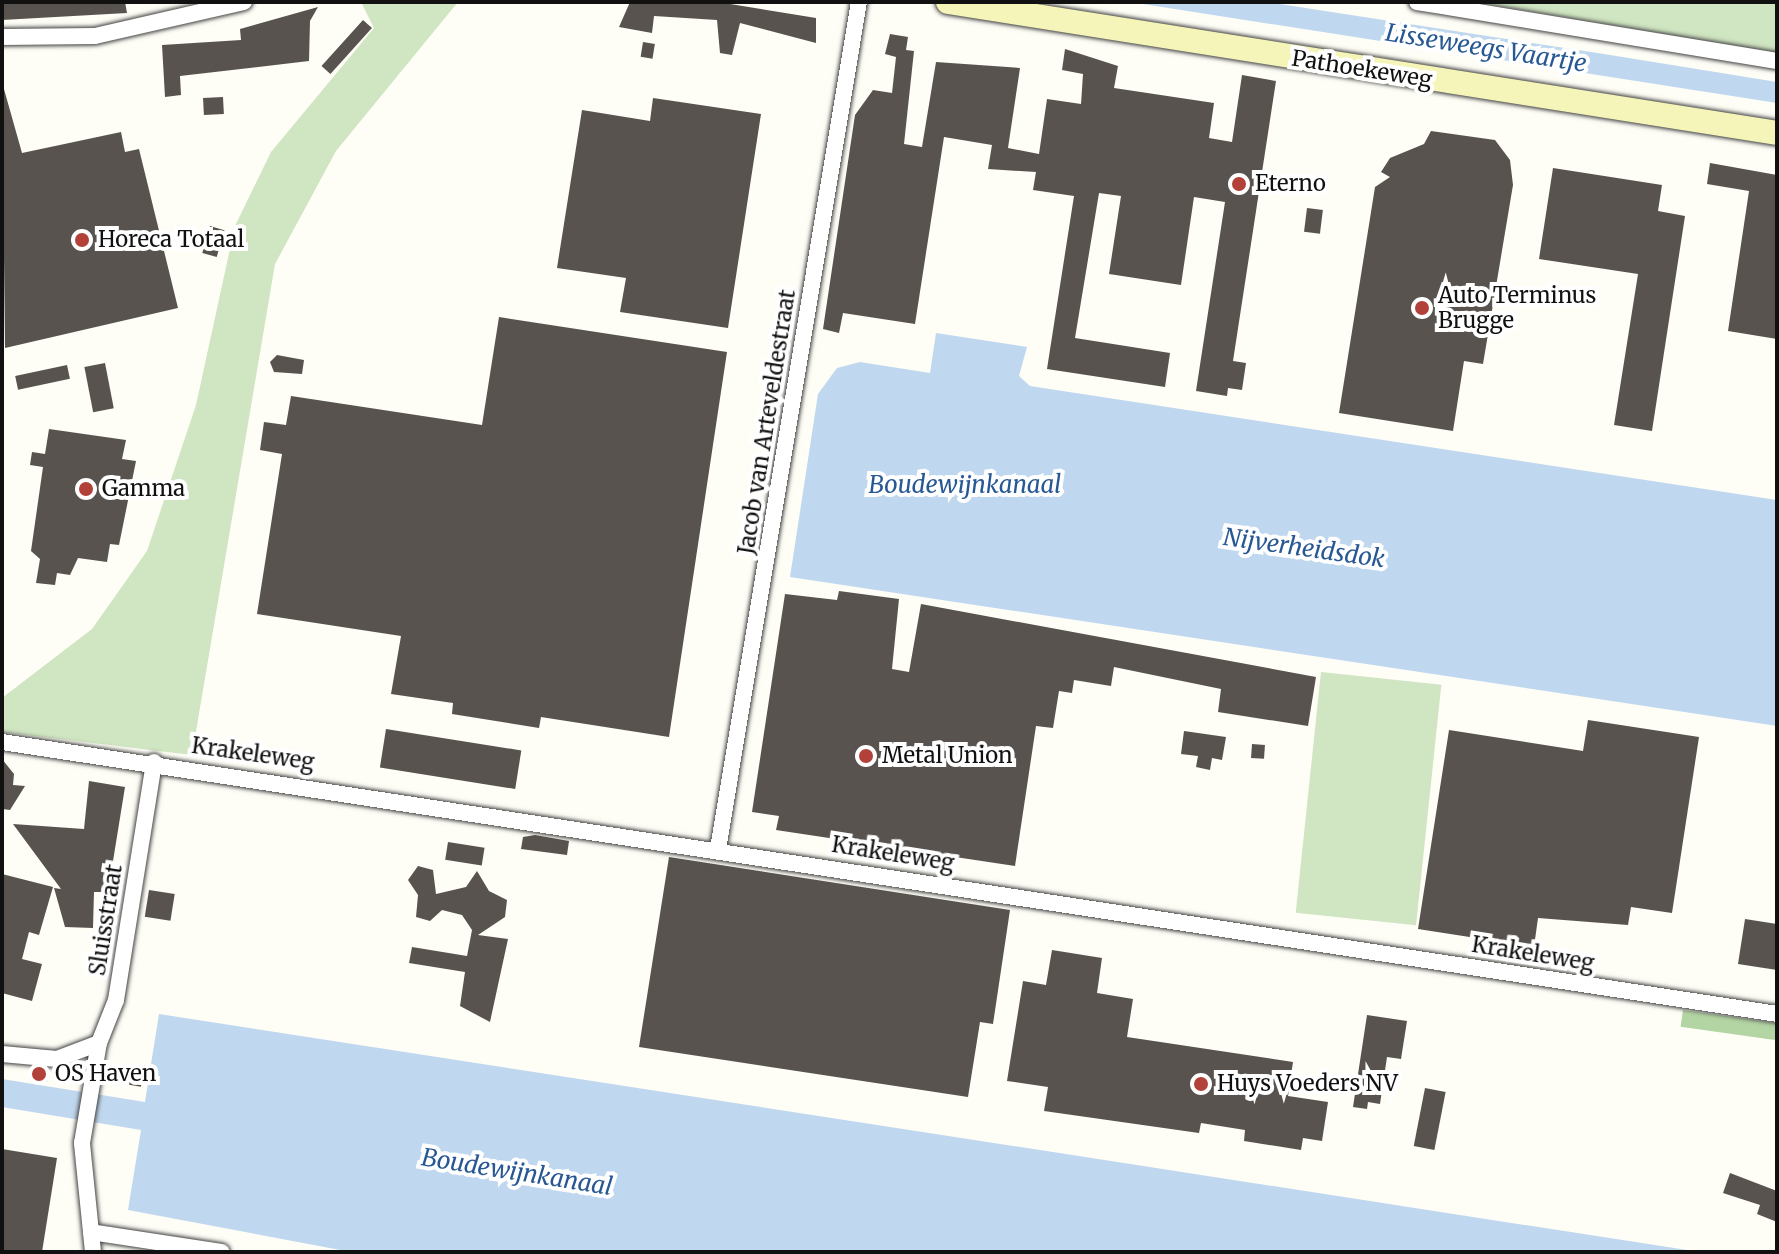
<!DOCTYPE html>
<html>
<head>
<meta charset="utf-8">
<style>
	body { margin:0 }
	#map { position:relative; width:1779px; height:1254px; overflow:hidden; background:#fefdf6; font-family:Merriweather,serif }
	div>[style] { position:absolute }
	.green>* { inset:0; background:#d0e5c2; transform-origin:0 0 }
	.forest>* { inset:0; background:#b3d4a3; transform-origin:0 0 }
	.water>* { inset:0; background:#c0d8ef }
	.building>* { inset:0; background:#58534e; transform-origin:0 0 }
	.roads { filter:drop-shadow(0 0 2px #444) drop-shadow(0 0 2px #444) }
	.street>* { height:16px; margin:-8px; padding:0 8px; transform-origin:8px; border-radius:8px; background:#fff }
	.secondary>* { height:24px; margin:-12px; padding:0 12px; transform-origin:12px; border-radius:12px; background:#f5f5b9 }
	.dots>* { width:22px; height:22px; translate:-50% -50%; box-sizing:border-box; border:4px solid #fff; border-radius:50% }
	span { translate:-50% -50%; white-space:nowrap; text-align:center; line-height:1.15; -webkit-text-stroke:8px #fff; paint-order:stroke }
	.street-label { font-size:22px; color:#111 }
	.poi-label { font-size:22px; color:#111 }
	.left { translate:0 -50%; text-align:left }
	.water-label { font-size:24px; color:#285894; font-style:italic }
	.frame { position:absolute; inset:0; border:4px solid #111; pointer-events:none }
</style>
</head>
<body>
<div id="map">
	<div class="green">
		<div style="clip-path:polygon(361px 2px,458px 2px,336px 151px,275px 264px,192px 755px,2px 732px,2px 698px,92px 629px,147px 551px,196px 405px,235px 226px,271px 152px,374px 28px)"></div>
		<div style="clip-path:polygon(1476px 2px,1777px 2px,1777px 53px)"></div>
		<div style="left:1321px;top:672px;width:121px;height:242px;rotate:6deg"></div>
	</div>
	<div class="forest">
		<div style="left:1683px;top:1010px;width:95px;height:17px;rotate:8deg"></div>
	</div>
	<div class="water">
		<div style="clip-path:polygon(1130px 2px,1267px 2px,1604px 54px,1777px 82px,1777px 103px)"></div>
		<div style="clip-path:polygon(936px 333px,1027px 347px,1019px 376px,1030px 386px,1777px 500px,1777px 726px,790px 577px,818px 394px,837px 368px,860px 362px,930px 373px)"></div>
		<div style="clip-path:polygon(159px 1014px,1700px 1252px,351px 1252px,128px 1210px,141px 1130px,2px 1107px,2px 1079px,145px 1102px)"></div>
	</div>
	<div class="building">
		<div style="clip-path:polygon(2px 2px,125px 2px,127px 13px,2px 20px)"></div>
		<div style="clip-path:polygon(630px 2px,718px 2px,816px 18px,816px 43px,740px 23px,732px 55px,720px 53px,717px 20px,654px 16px,652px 33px,619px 27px)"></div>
		<div style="clip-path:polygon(318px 7px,310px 21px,309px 61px,180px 76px,181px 95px,165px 97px,162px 45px,241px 40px,240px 29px)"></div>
		<div style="left:363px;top:20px;width:12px;height:62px;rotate:42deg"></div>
		<div style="clip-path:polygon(890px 34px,908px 37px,906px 50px,914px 51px,904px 144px,922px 147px,936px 62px,1020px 68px,1008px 148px,1039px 154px,1047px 99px,1081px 104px,1083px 74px,1062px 70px,1065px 49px,1118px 66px,1114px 88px,1214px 103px,1209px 138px,1232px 142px,1242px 75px,1276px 81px,1233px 361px,1246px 363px,1242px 390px,1228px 388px,1227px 396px,1196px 391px,1225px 202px,1194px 197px,1181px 285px,1109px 274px,1121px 196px,1099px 193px,1075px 338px,1170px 353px,1165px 387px,1047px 369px,1074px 196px,1033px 190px,1036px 172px,988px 169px,992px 145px,944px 137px,915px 324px,843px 313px,839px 333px,823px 329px,855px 115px,873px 90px,892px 93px,896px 57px,885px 54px)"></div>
		<div style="left:643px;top:42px;width:12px;height:15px;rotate:9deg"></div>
		<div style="clip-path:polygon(2px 82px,22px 153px,121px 132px,125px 152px,139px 149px,178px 308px,5px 348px)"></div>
		<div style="left:223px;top:97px;width:17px;height:20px;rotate:87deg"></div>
		<div style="clip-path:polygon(653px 98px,761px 114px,728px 328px,620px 312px,626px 278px,557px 268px,582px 110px,650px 121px)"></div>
		<div style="clip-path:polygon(1431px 131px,1495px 140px,1510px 160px,1513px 185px,1483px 364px,1464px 361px,1453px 431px,1339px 413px,1375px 187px,1390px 177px,1381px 172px,1390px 158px,1424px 144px)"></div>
		<div style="clip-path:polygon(1710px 163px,1777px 175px,1777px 339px,1728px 331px,1749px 191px,1707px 184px)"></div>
		<div style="clip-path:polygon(1553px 168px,1662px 185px,1658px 211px,1685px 216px,1652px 431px,1614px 425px,1638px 274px,1539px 259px)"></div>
		<div style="left:1307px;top:208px;width:16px;height:24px;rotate:7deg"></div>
		<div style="left:210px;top:226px;width:15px;height:28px;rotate:16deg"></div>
		<div style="clip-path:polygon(499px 317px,727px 352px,669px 737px,541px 717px,539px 728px,452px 714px,453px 703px,391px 694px,401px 636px,257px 614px,282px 454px,260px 450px,264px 422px,286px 425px,291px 396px,482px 425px)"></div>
		<div style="clip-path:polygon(277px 355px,304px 360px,302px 374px,274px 372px,270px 362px)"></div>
		<div style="left:105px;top:363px;width:46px;height:21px;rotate:79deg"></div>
		<div style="left:67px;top:365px;width:14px;height:53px;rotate:78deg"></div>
		<div style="clip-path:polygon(49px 429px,126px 440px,122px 459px,136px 461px,119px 545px,110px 544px,107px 562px,78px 558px,70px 575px,57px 573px,55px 585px,36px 583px,40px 559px,31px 551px,43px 467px,30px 465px,32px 452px,45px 454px)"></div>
		<div style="clip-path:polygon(839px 591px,899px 599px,892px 669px,909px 672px,921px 604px,1316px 677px,1308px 726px,1218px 712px,1221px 689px,1114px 667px,1111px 686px,1074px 680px,1072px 693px,1059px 691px,1053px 728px,1036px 726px,1015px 866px,776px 830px,779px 816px,752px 812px,785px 594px,837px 600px)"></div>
		<div style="clip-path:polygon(1588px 720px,1699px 737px,1672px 913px,1631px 907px,1628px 925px,1538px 918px,1534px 947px,1418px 929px,1449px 730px,1583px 751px)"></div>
		<div style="left:386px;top:729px;width:137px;height:39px;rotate:9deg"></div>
		<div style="clip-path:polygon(1184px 731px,1226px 737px,1222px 760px,1212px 758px,1210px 770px,1196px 767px,1198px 756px,1181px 754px)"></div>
		<div style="left:1252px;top:744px;width:13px;height:14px;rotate:4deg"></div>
		<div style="clip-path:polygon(2px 759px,14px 774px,13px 785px,25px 786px,10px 810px,2px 809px)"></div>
		<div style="clip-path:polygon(89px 781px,125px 787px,108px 892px,94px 892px,93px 928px,65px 927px,54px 888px,61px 889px,13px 824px,84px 829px)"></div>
		<div style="clip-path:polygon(535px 835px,569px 841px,567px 855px,521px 849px,523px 837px)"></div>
		<div style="left:448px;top:842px;width:37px;height:18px;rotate:9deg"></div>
		<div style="clip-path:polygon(669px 857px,1010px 910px,993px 1024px,980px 1022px,968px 1097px,639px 1047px)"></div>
		<div style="clip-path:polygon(418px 866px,433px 870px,436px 894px,466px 887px,477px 871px,489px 891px,507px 900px,505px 917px,478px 935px,508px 939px,490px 1022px,460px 1006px,465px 972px,409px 963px,412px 947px,467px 956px,472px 930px,462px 915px,442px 910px,430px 921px,416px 917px,418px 895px,408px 880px)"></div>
		<div style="clip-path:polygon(2px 874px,53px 887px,39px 935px,29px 932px,22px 959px,42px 964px,32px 1001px,2px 993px)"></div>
		<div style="left:149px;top:890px;width:26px;height:27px;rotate:9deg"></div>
		<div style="clip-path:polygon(1745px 919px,1777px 924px,1777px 970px,1738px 964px)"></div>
		<div style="clip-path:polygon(1052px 950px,1102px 958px,1097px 993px,1133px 999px,1127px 1037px,1293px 1062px,1288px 1096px,1328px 1102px,1322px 1141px,1303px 1138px,1301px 1150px,1244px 1141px,1245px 1130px,1201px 1123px,1199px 1133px,1044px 1111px,1048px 1087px,1007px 1081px,1023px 981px,1046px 985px)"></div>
		<div style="clip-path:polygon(1367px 1015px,1407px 1021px,1401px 1059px,1387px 1057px,1380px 1104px,1368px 1102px,1367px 1109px,1353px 1107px)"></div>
		<div style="clip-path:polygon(31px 1068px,49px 1069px,47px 1082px,29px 1079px)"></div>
		<div style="left:131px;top:1073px;width:12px;height:12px;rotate:9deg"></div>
		<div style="left:1425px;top:1088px;width:21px;height:59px;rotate:11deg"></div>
		<div style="clip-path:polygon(2px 1149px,57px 1158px,42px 1252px,2px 1252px)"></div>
		<div style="clip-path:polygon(1730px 1173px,1777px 1191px,1777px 1222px,1757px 1214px,1760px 1205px,1723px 1193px)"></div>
	</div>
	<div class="roads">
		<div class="street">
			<div style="left:1417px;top:2px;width:365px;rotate:9.3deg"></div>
			<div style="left:2px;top:37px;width:93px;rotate:-0.6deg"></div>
			<div style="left:95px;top:36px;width:153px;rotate:-12.9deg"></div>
			<div style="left:2px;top:742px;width:1796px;rotate:8.71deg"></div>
			<div style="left:718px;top:849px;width:859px;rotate:-80.55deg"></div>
			<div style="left:2px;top:1054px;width:55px;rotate:5.2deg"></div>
			<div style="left:57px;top:1059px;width:45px;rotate:-20.9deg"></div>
			<div style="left:91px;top:1232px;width:132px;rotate:8.7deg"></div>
			<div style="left:93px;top:1252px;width:110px;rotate:-95.8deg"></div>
			<div style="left:82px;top:1143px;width:101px;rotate:-80.4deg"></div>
			<div style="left:99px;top:1043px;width:46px;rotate:-68.4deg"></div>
			<div style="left:116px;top:1000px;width:241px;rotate:-80.9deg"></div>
		</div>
		<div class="secondary">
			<div style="left:948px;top:2px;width:839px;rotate:8.98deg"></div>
		</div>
	</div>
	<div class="dots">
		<div style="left:1239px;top:184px;background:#b14139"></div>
		<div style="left:82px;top:240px;background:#b14139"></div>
		<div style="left:1422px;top:308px;background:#b14139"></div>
		<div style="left:86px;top:489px;background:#b14139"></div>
		<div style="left:866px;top:756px;background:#b14139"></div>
		<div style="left:39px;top:1074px;background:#b14139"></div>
		<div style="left:1201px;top:1084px;background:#b14139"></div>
	</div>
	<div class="street-label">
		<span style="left:1362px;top:69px;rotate:9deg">Pathoekeweg</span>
		<span style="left:767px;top:422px;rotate:-81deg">Jacob van Arteveldestraat</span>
		<span style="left:253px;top:754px;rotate:8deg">Krakeleweg</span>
		<span style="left:893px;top:854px;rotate:9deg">Krakeleweg</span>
		<span style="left:106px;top:920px;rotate:-81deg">Sluisstraat</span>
		<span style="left:1533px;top:954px;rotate:9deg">Krakeleweg</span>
	</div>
	<div class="poi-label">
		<span class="left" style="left:1255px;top:184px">Eterno</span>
		<span class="left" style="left:98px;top:240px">Horeca Totaal</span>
		<span class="left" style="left:1438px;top:308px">Auto Terminus<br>Brugge</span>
		<span class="left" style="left:102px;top:489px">Gamma</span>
		<span class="left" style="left:882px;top:756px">Metal Union</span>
		<span class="left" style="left:55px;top:1074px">OS Haven</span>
		<span class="left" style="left:1217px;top:1084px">Huys Voeders NV</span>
	</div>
	<div class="water-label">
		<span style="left:1486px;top:48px;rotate:9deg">Lisseweegs Vaartje</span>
		<span style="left:965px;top:485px">Boudewijnkanaal</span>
		<span style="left:1304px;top:548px;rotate:8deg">Nijverheidsdok</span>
		<span style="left:517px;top:1172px;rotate:9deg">Boudewijnkanaal</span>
	</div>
	<div class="frame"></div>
</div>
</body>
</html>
